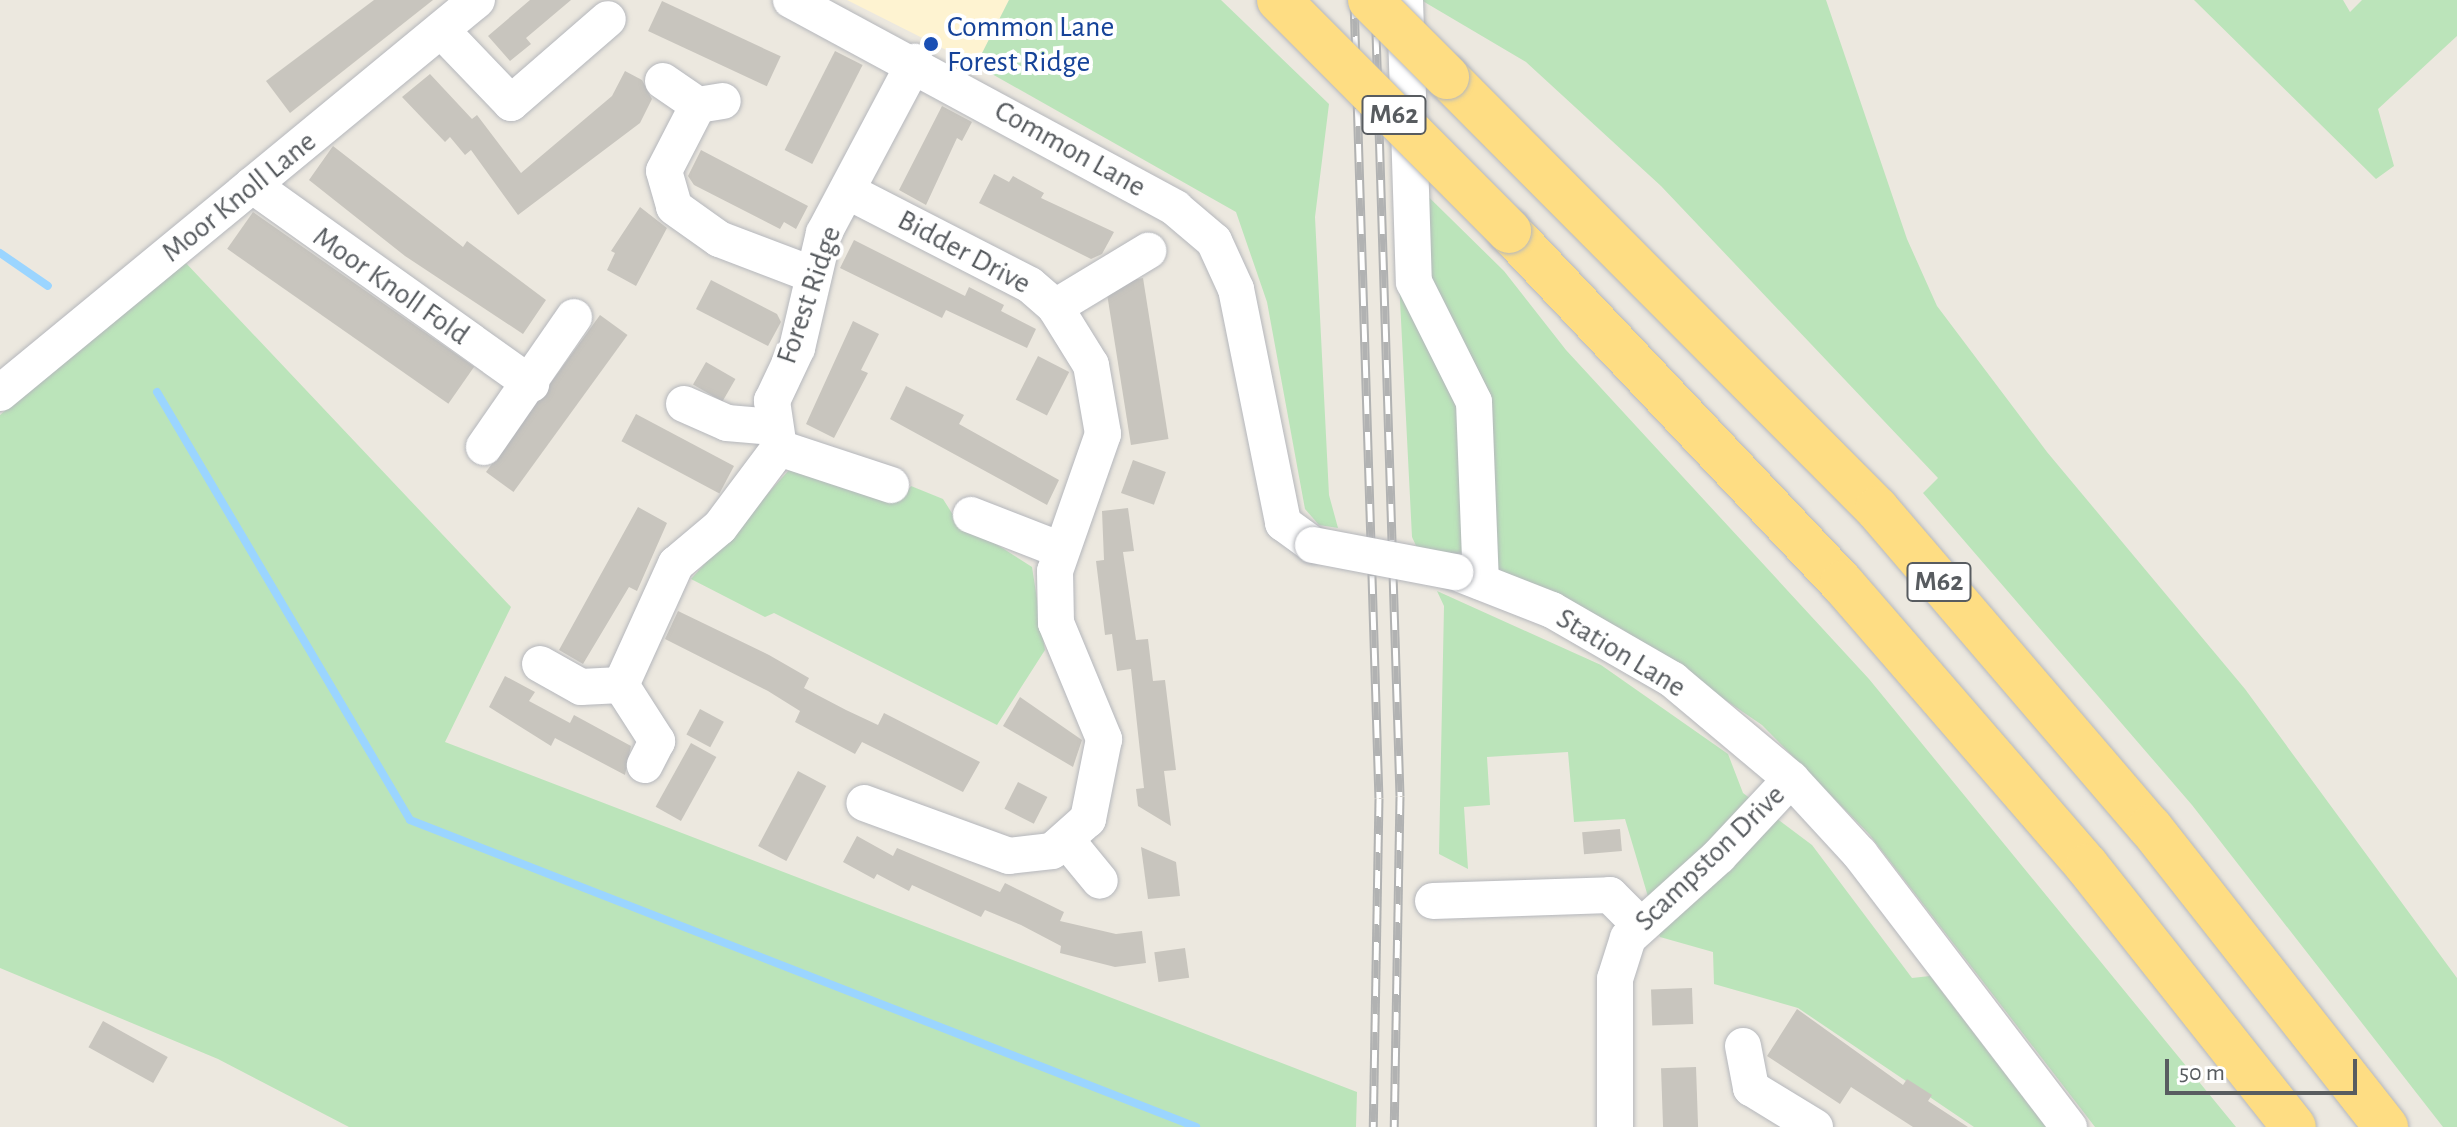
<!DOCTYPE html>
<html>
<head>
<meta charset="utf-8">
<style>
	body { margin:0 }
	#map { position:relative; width:2457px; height:1127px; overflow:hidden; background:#ece8df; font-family:"Alegreya Sans",sans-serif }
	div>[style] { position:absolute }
	.commercial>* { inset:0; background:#fef3d1 }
	.green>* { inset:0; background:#bbe4ba }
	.stream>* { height:8px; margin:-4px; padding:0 4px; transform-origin:4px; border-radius:4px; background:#9bd5ff }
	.building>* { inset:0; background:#c8c5be; transform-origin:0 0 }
	.roads { filter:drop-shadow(0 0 2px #b5b7bc) drop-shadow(0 0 2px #b5b7bc) }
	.minor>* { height:36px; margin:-18px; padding:0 18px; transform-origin:18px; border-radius:18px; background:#fff }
	.highway>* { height:44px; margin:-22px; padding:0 22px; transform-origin:22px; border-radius:22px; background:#fedd83 }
	.rail>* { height:9px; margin-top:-4.5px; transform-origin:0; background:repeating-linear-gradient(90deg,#fff 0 18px,#b1b2b2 0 36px); box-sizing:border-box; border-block:2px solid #b1b2b2 }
	.bridges { filter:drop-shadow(0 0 2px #b5b7bc) drop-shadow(0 0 2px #b5b7bc) }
	.minor-bridge>* { height:36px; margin:-18px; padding:0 18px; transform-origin:18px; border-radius:18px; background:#fff }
	.highway-bridge>* { height:44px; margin:-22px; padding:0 22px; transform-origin:22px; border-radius:22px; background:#fedd83 }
	.dots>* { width:22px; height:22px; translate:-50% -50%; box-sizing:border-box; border:4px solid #fff; border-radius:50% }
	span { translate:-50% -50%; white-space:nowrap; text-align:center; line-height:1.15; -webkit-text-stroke:8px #fff; paint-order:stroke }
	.shield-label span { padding:2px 6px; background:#fff; border:2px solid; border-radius:6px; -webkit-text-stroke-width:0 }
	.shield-label { font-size:28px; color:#585c60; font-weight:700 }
	.transit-label { font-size:30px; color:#164399 }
	.left { translate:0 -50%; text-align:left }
	.street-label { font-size:30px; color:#585c60 }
	.scale { position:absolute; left:2165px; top:1059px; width:192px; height:36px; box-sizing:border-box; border:4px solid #585c60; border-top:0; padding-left:10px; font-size:24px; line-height:28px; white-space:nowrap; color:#585c60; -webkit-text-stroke:6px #fff; paint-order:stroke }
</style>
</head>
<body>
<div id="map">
	<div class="commercial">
		<div style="clip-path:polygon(847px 0,1009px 0,976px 65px)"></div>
	</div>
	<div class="green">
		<div style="clip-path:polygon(1009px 0,1221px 0,1329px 104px,1315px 217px,1329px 495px,1338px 528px,1319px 525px,1305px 509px,1267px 302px,1236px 212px,976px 65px)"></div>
		<div style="clip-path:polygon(1421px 0,1826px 0,1907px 239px,1937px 306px,2047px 452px,2245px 689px,2457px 978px,2457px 1127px,2443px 1127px,2192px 805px,1923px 493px,1938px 478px,1661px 186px,1526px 62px)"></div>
		<div style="clip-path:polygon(2194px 0,2343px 0,2350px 12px,2362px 0,2457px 0,2457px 36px,2378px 109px,2394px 166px,2376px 179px)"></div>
		<div style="clip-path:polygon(1393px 162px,1504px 271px,1566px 350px,1869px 679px,2236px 1127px,2095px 1127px,1869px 834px,1762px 725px,1620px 628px,1537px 590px,1418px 550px,1412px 537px)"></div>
		<div style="clip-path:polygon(184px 261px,511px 607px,445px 742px,1357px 1092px,1356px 1127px,349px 1127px,218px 1059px,0 968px,0 415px)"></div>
		<div style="clip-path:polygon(790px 469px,906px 493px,911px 486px,943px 499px,955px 518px,1032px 567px,1045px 650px,997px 725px,774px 613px,765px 617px,691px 579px)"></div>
		<div style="clip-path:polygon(1437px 591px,1601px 665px,1728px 754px,1743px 793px,1812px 845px,1912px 978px,1930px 976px,2046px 1127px,1974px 1127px,1798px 1008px,1714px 984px,1713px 952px,1660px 937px,1625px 819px,1574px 822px,1568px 752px,1487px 757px,1490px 805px,1464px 807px,1468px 869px,1439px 854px,1444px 606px)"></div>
	</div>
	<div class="stream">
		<div style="left:0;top:253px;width:58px;rotate:34.5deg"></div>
		<div style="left:157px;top:392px;width:497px;rotate:59.4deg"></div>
		<div style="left:410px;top:820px;width:844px;rotate:21.33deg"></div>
	</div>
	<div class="building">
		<div style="clip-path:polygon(374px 0,433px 0,290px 113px,266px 81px)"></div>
		<div style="clip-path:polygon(530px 0,571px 0,526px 38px,531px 44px,510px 61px,488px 36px)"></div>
		<div style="left:662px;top:1px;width:131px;height:33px;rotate:25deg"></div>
		<div style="left:835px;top:51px;width:31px;height:111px;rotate:27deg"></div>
		<div style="clip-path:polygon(625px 71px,642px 80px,652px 99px,640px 123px,518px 215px,471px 150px,465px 155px,450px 137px,445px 142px,402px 97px,430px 74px,472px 119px,477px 115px,521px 173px,612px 96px)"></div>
		<div style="clip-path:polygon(942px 106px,972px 122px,962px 141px,957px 138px,926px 205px,899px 190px)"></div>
		<div style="clip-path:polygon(333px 146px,463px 247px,467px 241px,546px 300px,523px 334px,405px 256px,309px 180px)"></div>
		<div style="clip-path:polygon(701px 150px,808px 206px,796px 229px,784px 222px,780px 229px,694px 185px,688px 176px)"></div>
		<div style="clip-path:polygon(994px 174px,1009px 182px,1013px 176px,1044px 193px,1041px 198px,1114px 232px,1102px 254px,1091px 259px,979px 203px)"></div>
		<div style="clip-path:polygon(640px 207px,667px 228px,636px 286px,607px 270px,615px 253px,611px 251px)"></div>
		<div style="left:253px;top:212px;width:270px;height:45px;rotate:35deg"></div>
		<div style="clip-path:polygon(854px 240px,965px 296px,969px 287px,1004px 305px,1001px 311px,1036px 329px,1027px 348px,946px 310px,942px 318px,840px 268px)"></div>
		<div style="left:1143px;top:278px;width:163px;height:38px;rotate:81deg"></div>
		<div style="clip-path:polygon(711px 280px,777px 314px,781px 322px,768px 346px,696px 309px)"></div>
		<div style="left:600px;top:315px;width:34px;height:194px;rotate:36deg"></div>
		<div style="clip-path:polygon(853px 321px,879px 334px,861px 370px,868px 373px,834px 438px,806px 424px)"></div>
		<div style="left:1038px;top:356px;width:35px;height:49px;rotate:27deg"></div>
		<div style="left:706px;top:362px;width:34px;height:26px;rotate:30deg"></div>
		<div style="clip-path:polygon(906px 386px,964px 415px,959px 424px,1059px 480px,1047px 505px,890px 419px)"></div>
		<div style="left:636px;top:414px;width:111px;height:31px;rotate:28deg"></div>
		<div style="left:1133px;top:460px;width:35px;height:35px;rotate:20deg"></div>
		<div style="clip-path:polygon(638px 507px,667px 523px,637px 591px,629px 587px,583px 664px,559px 650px)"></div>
		<div style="clip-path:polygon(1128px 508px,1134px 551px,1123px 552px,1136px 640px,1148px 639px,1153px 681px,1165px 680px,1176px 770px,1164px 771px,1171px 826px,1138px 806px,1136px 789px,1144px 788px,1131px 669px,1117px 671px,1112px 634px,1105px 635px,1096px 561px,1104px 560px,1102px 511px)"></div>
		<div style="clip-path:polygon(678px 611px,769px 655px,809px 678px,804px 688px,846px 710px,878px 725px,884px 713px,980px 762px,963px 792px,862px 742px,855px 754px,795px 722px,800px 711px,768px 691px,665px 639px)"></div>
		<div style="clip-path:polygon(505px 676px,535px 692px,529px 701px,570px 723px,574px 715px,631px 746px,625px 775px,555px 738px,551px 746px,489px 707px)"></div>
		<div style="clip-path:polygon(1020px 697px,1082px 740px,1073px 767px,1003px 726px)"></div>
		<div style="left:700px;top:709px;width:27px;height:29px;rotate:28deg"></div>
		<div style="left:691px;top:743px;width:29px;height:73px;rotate:29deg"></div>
		<div style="left:798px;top:771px;width:32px;height:85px;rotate:28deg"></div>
		<div style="left:1018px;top:782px;width:33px;height:30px;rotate:27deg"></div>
		<div style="left:1620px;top:829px;width:22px;height:38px;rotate:85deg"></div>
		<div style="clip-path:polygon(857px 836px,893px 856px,897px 848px,1000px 892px,1005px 883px,1064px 912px,1060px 921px,1116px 934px,1142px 931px,1146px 963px,1115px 967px,1060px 953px,1061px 946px,1021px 925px,985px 910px,981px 917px,912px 885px,909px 891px,877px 874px,874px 879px,843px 862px)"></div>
		<div style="clip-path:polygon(1141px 847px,1176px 862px,1180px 896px,1148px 899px)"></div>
		<div style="left:1185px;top:948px;width:30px;height:31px;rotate:82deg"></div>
		<div style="left:1692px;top:988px;width:36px;height:41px;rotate:88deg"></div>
		<div style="clip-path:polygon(1797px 1009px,1903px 1085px,1907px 1079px,1932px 1095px,1928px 1101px,1968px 1127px,1913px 1127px,1851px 1087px,1840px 1104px,1767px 1056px)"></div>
		<div style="left:103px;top:1021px;width:74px;height:30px;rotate:29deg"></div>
		<div style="left:1696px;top:1067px;width:60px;height:35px;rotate:88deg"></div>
	</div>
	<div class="roads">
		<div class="minor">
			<div style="left:791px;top:0;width:437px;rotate:28.4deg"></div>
			<div style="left:1175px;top:208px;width:51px;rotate:40.2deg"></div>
			<div style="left:1214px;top:241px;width:53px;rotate:65.4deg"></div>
			<div style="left:1236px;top:289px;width:239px;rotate:78.6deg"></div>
			<div style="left:1283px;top:523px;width:37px;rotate:36deg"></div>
			<div style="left:1405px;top:0;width:282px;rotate:88.2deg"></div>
			<div style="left:1414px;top:282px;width:134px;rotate:63.4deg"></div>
			<div style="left:1474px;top:402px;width:180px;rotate:87.8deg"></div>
			<div style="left:441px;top:30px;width:101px;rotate:46.2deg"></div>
			<div style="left:511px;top:103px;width:128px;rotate:-40.9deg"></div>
			<div style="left:663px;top:81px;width:42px;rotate:34.4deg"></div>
			<div style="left:698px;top:105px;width:25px;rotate:-9deg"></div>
			<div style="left:698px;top:105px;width:74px;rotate:117.3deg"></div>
			<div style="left:664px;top:171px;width:37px;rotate:74deg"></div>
			<div style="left:674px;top:207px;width:55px;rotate:35.4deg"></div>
			<div style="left:719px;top:239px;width:98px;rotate:20.8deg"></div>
			<div style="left:252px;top:185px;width:343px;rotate:35.5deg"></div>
			<div style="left:849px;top:192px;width:203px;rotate:27.2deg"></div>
			<div style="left:1030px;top:285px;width:33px;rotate:41deg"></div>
			<div style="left:1055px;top:307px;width:68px;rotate:58.2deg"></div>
			<div style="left:1091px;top:365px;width:70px;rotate:80.1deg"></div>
			<div style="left:1103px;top:434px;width:145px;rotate:109.3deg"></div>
			<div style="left:1055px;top:571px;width:52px;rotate:88.9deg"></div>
			<div style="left:1056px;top:623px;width:126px;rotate:67.5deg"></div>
			<div style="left:1104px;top:739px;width:82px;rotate:101.3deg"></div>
			<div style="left:1088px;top:819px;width:48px;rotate:138.4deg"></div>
			<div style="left:1052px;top:851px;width:43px;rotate:173.4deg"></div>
			<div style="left:1009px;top:856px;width:154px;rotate:-159.9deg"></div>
			<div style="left:1055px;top:307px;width:109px;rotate:-31.1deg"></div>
			<div style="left:0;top:393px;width:618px;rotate:-39.49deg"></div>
			<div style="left:684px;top:404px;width:47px;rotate:23.8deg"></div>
			<div style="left:727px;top:423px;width:47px;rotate:4.9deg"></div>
			<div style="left:484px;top:447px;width:158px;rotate:-55.3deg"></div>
			<div style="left:779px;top:448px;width:118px;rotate:18.3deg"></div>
			<div style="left:971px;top:515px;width:97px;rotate:21.3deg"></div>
			<div style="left:1455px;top:572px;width:104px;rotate:21.4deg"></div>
			<div style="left:1552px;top:610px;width:140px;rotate:30deg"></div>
			<div style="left:1673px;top:680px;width:154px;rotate:40deg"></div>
			<div style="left:1791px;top:779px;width:102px;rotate:47.4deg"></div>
			<div style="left:1860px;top:854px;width:344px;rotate:52.6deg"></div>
			<div style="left:540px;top:664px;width:47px;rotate:29.3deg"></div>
			<div style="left:581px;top:687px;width:40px;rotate:-2.9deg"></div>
			<div style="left:621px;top:685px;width:133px;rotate:-65.6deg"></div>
			<div style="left:676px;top:564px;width:57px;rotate:-40.1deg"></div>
			<div style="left:720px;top:527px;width:99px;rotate:-53.2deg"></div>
			<div style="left:779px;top:448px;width:48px;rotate:-98.5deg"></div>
			<div style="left:772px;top:401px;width:59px;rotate:-64.7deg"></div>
			<div style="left:797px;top:348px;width:118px;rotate:-76.8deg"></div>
			<div style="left:824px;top:233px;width:194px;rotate:-62deg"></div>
			<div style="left:621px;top:685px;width:67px;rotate:57.3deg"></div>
			<div style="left:657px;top:741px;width:27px;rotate:117deg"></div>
			<div style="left:1068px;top:842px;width:50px;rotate:50.6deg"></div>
			<div style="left:1433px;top:901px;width:177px;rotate:-1.9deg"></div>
			<div style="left:1610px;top:895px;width:42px;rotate:45deg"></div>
			<div style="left:1743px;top:1046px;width:43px;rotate:79.2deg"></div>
			<div style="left:1751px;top:1088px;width:75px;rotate:31.4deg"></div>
			<div style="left:1615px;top:1127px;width:148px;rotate:-90deg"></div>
			<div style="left:1615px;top:979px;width:43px;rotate:-72.4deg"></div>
			<div style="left:1628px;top:938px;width:122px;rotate:-42deg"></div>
			<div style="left:1719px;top:856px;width:105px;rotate:-46.9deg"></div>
		</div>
		<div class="highway">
			<div style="left:1447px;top:77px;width:610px;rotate:45.13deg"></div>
			<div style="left:1877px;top:509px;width:419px;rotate:49.4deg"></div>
			<div style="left:2150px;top:827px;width:382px;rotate:51.8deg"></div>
			<div style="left:1509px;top:231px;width:485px;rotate:46.6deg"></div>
			<div style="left:1842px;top:583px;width:374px;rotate:49.1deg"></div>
			<div style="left:2087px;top:866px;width:333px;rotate:51.6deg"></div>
		</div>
	</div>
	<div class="rail">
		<div style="left:1354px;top:0;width:798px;rotate:88.21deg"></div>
		<div style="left:1379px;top:798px;width:329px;rotate:91deg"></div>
		<div style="left:1375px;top:0;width:796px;rotate:88.2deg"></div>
		<div style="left:1400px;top:796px;width:331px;rotate:91deg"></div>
	</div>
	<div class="bridges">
		<div class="minor-bridge">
			<div style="left:1313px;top:545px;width:145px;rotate:10.8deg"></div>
		</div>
		<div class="highway-bridge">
			<div style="left:1279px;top:0;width:326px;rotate:45.1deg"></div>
			<div style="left:1370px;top:0;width:109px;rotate:45deg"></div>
		</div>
	</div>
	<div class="dots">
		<div style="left:931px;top:44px;background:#1a4fb4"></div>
	</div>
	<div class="shield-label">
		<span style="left:1394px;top:115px">M62</span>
		<span style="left:1939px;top:582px">M62</span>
	</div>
	<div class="transit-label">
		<span class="left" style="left:947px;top:44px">Common Lane<br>Forest Ridge</span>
	</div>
	<div class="street-label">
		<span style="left:1070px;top:149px;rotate:29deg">Common Lane</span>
		<span style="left:239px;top:197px;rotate:-39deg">Moor Knoll Lane</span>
		<span style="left:964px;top:252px;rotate:28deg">Bidder Drive</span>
		<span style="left:391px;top:286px;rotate:35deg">Moor Knoll Fold</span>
		<span style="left:809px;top:295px;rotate:-71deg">Forest Ridge</span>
		<span style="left:1621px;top:653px;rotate:31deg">Station Lane</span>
		<span style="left:1710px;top:858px;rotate:-44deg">Scampston Drive</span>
	</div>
	<div class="scale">50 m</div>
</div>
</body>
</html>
